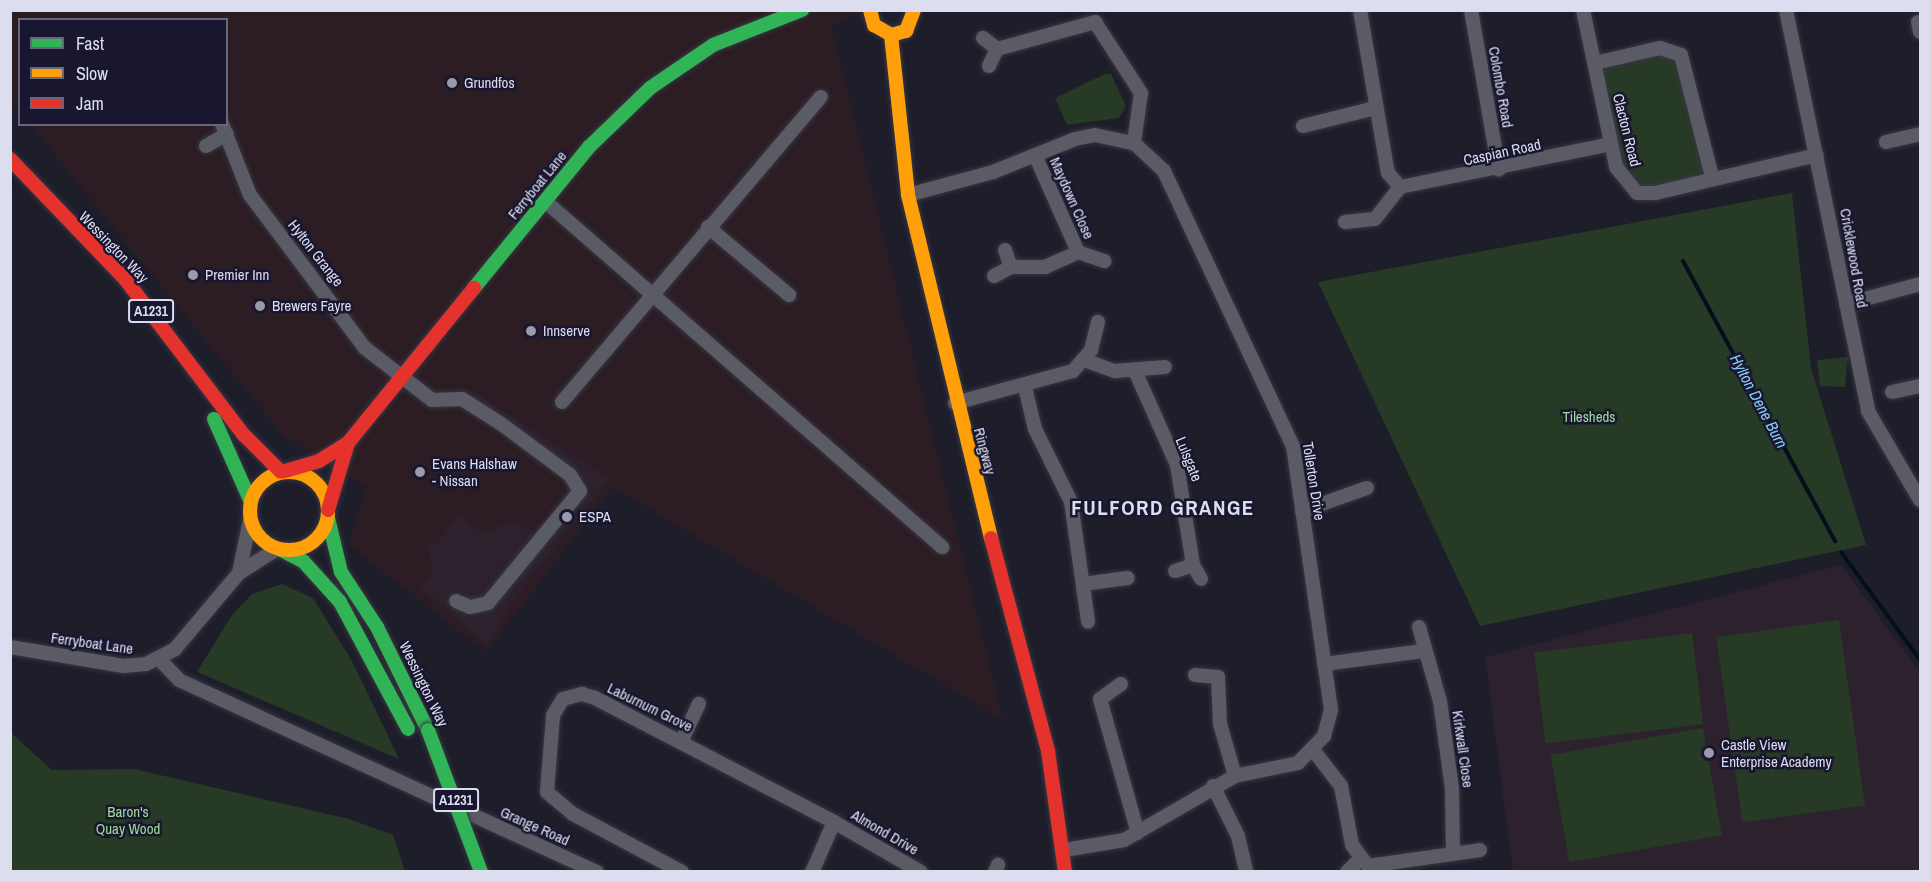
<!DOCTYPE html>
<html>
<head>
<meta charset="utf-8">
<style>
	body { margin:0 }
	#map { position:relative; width:1931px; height:882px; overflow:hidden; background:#1e1d2a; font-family:"Archivo Narrow",sans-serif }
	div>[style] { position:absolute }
	.industrial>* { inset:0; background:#2c1c23 }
	.education>* { inset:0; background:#2c212d }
	.green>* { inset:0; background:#273a25; transform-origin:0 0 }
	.stream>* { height:4px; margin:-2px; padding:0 2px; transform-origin:2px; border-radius:2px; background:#03101b }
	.roads { filter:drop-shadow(0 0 2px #373742) drop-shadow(0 0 2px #373742) }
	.street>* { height:14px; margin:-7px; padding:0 7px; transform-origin:7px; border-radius:7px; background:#5b5b66 }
	.fast>* { height:14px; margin:-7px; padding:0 7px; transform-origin:7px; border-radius:7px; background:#30b455 }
	.slow>* { height:14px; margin:-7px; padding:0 7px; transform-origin:7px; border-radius:7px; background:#ff9f0a }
	.slow>.ring { margin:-7px; padding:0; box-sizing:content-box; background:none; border:14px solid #ff9f0a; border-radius:50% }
	.jam>* { height:14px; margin:-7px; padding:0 7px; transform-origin:7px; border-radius:7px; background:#e5322d }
	.bridges { filter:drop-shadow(0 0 2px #373742) drop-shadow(0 0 2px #373742) }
	.fast-bridge>* { height:14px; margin:-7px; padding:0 7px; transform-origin:7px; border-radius:7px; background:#30b455 }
	.dots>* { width:16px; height:16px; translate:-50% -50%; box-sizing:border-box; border:3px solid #191730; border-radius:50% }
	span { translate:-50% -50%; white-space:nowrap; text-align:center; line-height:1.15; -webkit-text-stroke:5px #191730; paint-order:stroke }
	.shield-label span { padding:2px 4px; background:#191730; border:2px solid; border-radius:4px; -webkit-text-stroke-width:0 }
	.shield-label { font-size:14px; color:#dcddee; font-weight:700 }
	.poi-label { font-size:15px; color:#dcddee }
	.left { translate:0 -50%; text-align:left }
	.street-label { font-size:15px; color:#dcddee }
	.park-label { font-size:15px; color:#9edb94 }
	.water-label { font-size:16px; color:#87cef7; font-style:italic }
	.district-label { font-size:21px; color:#dcddee; font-weight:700; letter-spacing:1.5px }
	.frame { position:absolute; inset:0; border:12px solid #dcddee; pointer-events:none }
	.legend { position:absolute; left:18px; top:18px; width:210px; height:108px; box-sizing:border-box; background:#191730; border:2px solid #67667c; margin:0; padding:8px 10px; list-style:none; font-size:18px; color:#dcddee }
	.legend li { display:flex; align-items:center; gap:12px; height:30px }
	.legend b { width:30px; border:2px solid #67667c }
</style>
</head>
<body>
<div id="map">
	<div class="industrial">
		<div style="clip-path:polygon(10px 11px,865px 11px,831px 25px,1003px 720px,613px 487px,486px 652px,349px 545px,366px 487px,284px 437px,31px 125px,226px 124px,226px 20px,20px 20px,19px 111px,11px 100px)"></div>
	</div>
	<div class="education">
		<div style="clip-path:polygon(469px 389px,611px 479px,512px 601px,487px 645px,420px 587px,433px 572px,427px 546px,437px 543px,458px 513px,477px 529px,495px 533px,498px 525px,511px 521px,538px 534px,574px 498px,574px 484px,530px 447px,458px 402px)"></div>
		<div style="clip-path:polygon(1841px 565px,1920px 672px,1920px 871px,1513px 871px,1485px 657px)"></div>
	</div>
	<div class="green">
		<div style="clip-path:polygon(1675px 50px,1712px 177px,1655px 193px,1624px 182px,1595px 63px)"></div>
		<div style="clip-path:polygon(1105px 74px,1111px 74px,1126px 106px,1119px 118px,1067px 125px,1055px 98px)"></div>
		<div style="clip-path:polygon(1792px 193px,1811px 368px,1866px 545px,1480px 626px,1318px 282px)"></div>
		<div style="clip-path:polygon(1848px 357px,1845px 387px,1820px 386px,1817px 360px)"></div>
		<div style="clip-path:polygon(282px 584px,313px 598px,352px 661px,399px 759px,197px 672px,232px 615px,252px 594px)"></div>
		<div style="left:1839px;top:620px;width:187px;height:124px;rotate:82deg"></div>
		<div style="left:1692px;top:633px;width:92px;height:159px;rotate:83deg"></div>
		<div style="left:1703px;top:728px;width:109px;height:155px;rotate:80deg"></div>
		<div style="clip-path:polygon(10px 732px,52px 770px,134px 769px,349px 819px,393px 835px,405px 871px,11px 871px)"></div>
	</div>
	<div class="stream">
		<div style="left:1683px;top:261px;width:319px;rotate:61.5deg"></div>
		<div style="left:1841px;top:552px;width:134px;rotate:53.8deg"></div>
	</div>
	<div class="roads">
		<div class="street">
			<div style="left:1360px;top:10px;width:165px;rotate:80.3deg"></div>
			<div style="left:1388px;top:173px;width:18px;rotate:49deg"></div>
			<div style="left:1400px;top:187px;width:215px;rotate:-11.5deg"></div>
			<div style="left:1471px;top:10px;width:162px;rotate:80.1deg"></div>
			<div style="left:1583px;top:10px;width:160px;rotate:78.1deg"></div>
			<div style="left:1616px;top:167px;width:33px;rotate:51deg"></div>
			<div style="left:1637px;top:193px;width:18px"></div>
			<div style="left:1655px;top:193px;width:166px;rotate:-13.2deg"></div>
			<div style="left:1786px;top:10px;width:409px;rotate:78.4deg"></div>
			<div style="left:1868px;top:411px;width:103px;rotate:59.7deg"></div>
			<div style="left:1918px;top:22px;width:10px;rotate:79deg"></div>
			<div style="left:983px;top:38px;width:18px;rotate:38deg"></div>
			<div style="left:1595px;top:63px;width:67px;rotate:-13deg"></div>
			<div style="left:1660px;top:48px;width:22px;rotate:18deg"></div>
			<div style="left:1681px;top:55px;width:126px;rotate:75.7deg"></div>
			<div style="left:989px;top:66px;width:19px;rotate:-65deg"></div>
			<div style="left:997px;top:49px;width:102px;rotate:-15.4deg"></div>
			<div style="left:1095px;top:22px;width:85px;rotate:57.1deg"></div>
			<div style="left:1141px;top:93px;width:50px;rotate:98deg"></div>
			<div style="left:222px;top:124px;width:76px;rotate:68.5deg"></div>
			<div style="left:250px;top:195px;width:191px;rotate:53.1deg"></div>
			<div style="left:365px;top:348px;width:85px;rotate:37.8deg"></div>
			<div style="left:432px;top:400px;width:30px;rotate:-2deg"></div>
			<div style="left:462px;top:399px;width:45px;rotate:32.3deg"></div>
			<div style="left:500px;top:423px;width:87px;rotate:36.6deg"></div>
			<div style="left:570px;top:475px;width:19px;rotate:58deg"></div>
			<div style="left:580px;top:491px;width:145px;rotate:129.4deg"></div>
			<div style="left:488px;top:603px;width:18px;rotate:167deg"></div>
			<div style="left:470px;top:607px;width:15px;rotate:-157deg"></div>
			<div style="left:1303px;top:126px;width:74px;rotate:-14deg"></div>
			<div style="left:1886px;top:142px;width:35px;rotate:-13deg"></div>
			<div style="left:206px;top:146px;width:24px;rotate:-30deg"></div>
			<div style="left:908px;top:195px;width:88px;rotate:-15.1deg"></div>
			<div style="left:993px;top:172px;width:88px;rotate:-21.9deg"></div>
			<div style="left:1075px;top:139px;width:20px;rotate:-11deg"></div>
			<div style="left:1095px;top:135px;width:40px;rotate:12deg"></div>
			<div style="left:1134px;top:143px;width:41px;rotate:43deg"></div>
			<div style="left:1164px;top:171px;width:304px;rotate:64.9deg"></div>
			<div style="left:1293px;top:446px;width:267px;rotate:81.8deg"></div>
			<div style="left:1331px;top:710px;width:27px;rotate:105deg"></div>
			<div style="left:1324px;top:736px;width:37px;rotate:134deg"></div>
			<div style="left:1298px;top:763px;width:64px;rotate:168.3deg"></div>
			<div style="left:1235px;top:776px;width:128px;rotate:150deg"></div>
			<div style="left:1124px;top:840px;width:60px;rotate:170.4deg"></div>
			<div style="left:545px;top:201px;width:527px;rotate:41.07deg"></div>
			<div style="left:1345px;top:222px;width:30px;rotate:-6deg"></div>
			<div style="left:1375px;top:219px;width:41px;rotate:-52deg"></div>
			<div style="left:708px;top:227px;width:106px;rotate:40deg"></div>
			<div style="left:1005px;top:250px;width:18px;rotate:71deg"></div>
			<div style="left:1078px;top:252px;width:28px;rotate:19deg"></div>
			<div style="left:994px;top:276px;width:19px;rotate:-28deg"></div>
			<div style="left:1011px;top:267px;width:34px"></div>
			<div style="left:1045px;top:267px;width:36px;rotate:-24deg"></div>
			<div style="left:1078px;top:252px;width:104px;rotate:-113.9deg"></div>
			<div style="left:1846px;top:304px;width:77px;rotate:-15.1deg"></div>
			<div style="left:1084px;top:360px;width:33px;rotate:20deg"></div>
			<div style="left:1115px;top:371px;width:50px;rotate:-4.6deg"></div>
			<div style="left:1135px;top:371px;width:103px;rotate:65.9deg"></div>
			<div style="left:1177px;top:465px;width:101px;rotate:80.9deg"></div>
			<div style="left:1193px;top:565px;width:16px;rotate:60deg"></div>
			<div style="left:1025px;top:387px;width:43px;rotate:76.6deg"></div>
			<div style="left:1035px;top:429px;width:81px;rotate:63.7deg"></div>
			<div style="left:1071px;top:502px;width:121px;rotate:81.9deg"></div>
			<div style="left:1892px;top:392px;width:29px;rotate:-12deg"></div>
			<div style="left:562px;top:402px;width:400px;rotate:-49.7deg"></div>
			<div style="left:955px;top:403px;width:122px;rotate:-15.2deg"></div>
			<div style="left:1073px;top:371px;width:28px;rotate:-49deg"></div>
			<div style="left:1091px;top:350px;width:29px;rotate:-76deg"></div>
			<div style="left:1302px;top:511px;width:69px;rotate:-19.5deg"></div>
			<div style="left:1175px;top:571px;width:19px;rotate:-18deg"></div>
			<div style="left:239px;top:573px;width:54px;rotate:-78.3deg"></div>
			<div style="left:1083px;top:584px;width:45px;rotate:-7.6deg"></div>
			<div style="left:1419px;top:627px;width:77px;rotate:74.2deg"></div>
			<div style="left:1440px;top:701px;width:89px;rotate:82.2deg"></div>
			<div style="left:1452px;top:789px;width:64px;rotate:89.1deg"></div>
			<div style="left:10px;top:647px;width:115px;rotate:9.5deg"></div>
			<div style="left:123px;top:666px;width:23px;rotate:-5deg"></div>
			<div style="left:146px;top:664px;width:33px;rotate:-27deg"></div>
			<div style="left:175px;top:649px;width:99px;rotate:-49.9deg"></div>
			<div style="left:239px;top:573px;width:45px;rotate:-32.3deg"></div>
			<div style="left:159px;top:659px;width:29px;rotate:46deg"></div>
			<div style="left:179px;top:680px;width:460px;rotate:24.7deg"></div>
			<div style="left:1324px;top:664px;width:100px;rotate:-7.5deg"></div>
			<div style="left:1195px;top:675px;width:23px;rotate:5deg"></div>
			<div style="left:1218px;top:677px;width:47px;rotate:87.6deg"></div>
			<div style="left:1220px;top:724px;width:54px;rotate:73.9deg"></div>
			<div style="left:1121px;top:684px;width:26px;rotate:144deg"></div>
			<div style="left:1100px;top:699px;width:139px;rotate:74.2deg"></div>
			<div style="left:682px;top:740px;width:40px;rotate:-65deg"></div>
			<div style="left:1314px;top:751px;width:44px;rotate:52.4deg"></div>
			<div style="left:1341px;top:786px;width:60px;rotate:79.4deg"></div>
			<div style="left:1352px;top:845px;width:26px;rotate:53deg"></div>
			<div style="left:1368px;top:866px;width:113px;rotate:-8.1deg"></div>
			<div style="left:1213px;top:786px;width:56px;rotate:63.4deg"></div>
			<div style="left:1238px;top:836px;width:37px;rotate:77deg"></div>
			<div style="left:834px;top:822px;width:100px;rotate:29.9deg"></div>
			<div style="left:682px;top:872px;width:123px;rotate:-152deg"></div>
			<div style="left:573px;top:814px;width:34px;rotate:-140deg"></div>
			<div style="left:547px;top:792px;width:77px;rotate:-85.5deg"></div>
			<div style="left:553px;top:715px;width:19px;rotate:-58deg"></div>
			<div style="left:563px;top:699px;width:20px;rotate:-15deg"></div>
			<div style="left:582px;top:694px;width:14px;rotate:17deg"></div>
			<div style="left:595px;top:698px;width:269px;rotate:27.4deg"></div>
			<div style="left:834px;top:822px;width:55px;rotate:113.7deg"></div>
			<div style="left:995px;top:872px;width:8px;rotate:-67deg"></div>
			<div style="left:1347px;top:872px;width:17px;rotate:-45deg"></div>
		</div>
		<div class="fast">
			<div style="left:474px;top:288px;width:182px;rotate:-50.8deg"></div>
			<div style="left:589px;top:147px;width:85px;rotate:-44deg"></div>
			<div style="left:650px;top:88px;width:76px;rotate:-34.3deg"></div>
			<div style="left:713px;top:45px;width:96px;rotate:-21.5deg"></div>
			<div style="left:214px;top:419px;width:89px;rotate:66deg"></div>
			<div style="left:328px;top:518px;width:56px;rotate:76.5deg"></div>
			<div style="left:341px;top:572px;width:66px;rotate:56.8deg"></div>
			<div style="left:377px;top:627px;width:115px;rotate:63.7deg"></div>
			<div style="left:281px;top:550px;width:25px;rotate:27deg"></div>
			<div style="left:303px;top:561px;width:55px;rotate:47.9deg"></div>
			<div style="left:340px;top:602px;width:144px;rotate:61.8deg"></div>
		</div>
		<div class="slow">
			<div style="left:870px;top:10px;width:16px;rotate:75deg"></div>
			<div style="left:874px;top:25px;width:20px;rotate:30deg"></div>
			<div style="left:891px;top:35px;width:16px;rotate:-15deg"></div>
			<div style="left:906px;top:31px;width:22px;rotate:-69deg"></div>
			<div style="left:891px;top:35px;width:161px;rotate:83.9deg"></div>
			<div style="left:908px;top:195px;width:353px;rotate:76.4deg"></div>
			<div class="ring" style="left:250px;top:472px;width:64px;height:64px"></div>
		</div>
		<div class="jam">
			<div style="left:10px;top:159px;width:166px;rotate:46.2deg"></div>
			<div style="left:125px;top:279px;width:196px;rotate:52.7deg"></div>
			<div style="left:244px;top:435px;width:52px;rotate:45deg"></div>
			<div style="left:285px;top:471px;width:35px;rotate:-16deg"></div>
			<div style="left:319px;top:461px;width:34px;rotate:-32deg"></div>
			<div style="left:328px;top:510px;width:70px;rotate:-73.4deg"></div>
			<div style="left:348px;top:443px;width:200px;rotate:-50.9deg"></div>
			<div style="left:991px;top:538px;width:220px;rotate:75deg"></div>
			<div style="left:1048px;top:751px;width:122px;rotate:82deg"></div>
		</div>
	</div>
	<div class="bridges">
		<div class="fast-bridge">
			<div style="left:428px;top:730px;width:152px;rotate:69.5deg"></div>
		</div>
	</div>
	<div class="dots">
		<div style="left:452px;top:83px;background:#9a9aa9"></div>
		<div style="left:193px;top:275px;background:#9a9aa9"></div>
		<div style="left:260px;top:306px;background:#9a9aa9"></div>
		<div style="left:531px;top:331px;background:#9a9aa9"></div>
		<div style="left:420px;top:472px;background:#9a9aa9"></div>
		<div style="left:567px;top:517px;background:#9a9aa9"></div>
		<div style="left:1709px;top:753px;background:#9a9aa9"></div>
	</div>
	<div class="shield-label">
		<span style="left:151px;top:311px">A1231</span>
		<span style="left:456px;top:800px">A1231</span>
	</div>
	<div class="poi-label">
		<span class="left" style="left:464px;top:83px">Grundfos</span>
		<span class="left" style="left:205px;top:275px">Premier Inn</span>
		<span class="left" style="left:272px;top:306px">Brewers Fayre</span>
		<span class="left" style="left:543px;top:331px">Innserve</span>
		<span class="left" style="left:432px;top:472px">Evans Halshaw<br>- Nissan</span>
		<span class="left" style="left:579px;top:517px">ESPA</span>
		<span class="left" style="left:1721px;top:753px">Castle View<br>Enterprise Academy</span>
	</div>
	<div class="street-label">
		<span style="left:1501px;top:87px;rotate:80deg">Colombo Road</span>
		<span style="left:1627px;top:130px;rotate:76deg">Clacton Road</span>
		<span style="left:1502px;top:152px;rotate:-12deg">Caspian Road</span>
		<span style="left:537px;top:185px;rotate:-51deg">Ferryboat Lane</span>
		<span style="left:1072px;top:198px;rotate:66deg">Maydown Close</span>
		<span style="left:114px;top:247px;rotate:46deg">Wessington Way</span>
		<span style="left:316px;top:253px;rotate:52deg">Hylton Grange</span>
		<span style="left:1854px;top:258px;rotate:80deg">Cricklewood Road</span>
		<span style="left:985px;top:451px;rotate:75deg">Ringway</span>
		<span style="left:1189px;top:459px;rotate:68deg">Lulsgate</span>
		<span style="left:1314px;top:481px;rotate:81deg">Tollerton Drive</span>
		<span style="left:92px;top:643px;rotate:8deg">Ferryboat Lane</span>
		<span style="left:424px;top:684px;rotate:64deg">Wessington Way</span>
		<span style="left:650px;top:707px;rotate:26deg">Laburnum Grove</span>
		<span style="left:1463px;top:749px;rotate:82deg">Kirkwall Close</span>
		<span style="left:535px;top:826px;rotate:24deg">Grange Road</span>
		<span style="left:885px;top:832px;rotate:30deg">Almond Drive</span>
	</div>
	<div class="park-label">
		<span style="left:1589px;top:417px">Tilesheds</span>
		<span style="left:128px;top:820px">Baron's<br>Quay Wood</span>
	</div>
	<div class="water-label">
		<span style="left:1759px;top:401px;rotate:62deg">Hylton Dene Burn</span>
	</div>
	<div class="district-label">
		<span style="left:1163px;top:508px">FULFORD GRANGE</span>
	</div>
	<div class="frame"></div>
	<ul class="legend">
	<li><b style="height:8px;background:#30b455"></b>Fast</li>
	<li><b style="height:8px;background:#ff9f0a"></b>Slow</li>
	<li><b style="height:8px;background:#e5322d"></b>Jam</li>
	</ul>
</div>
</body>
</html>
